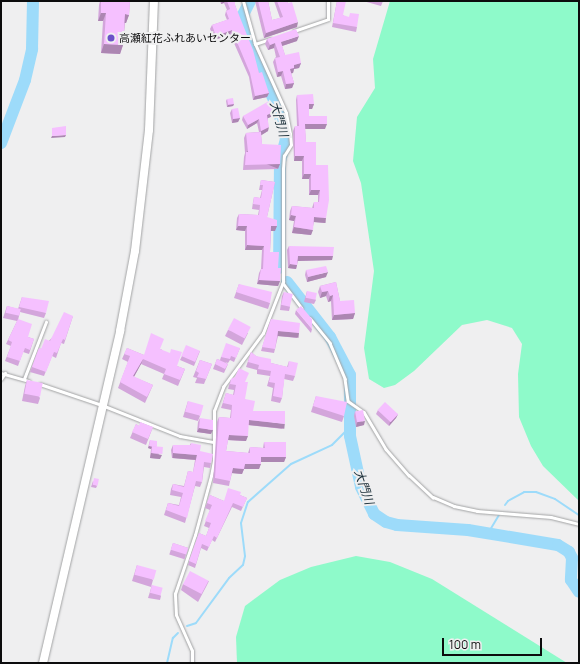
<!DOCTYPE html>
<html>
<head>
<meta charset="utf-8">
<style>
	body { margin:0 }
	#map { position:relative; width:580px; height:664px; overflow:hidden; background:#efeff0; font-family:Manrope,"Noto Sans JP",sans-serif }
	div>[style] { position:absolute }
	.green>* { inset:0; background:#8efaca }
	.stream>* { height:2px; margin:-1px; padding:0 1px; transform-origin:1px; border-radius:1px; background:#9ddbfa }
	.river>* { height:12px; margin:-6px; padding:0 6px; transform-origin:6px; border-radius:6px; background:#9ddbfa }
	.roads { filter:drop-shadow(0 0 1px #a2a3a4) drop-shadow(0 0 1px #a2a3a4) }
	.lane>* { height:2.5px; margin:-1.25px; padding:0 1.25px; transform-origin:1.25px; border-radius:1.25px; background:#fff }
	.secondary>* { height:8px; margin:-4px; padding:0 4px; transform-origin:4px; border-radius:4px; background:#fff }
	.wall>* { inset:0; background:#d3a5db; transform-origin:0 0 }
	.shaded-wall>* { inset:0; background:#ac86b2; transform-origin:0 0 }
	.building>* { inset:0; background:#f5c0ff; transform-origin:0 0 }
	.dots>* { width:11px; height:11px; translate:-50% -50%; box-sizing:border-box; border:2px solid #efeff0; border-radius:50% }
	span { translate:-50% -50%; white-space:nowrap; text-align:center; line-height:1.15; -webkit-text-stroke:4px #efeff0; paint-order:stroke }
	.poi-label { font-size:11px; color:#0c0c0d }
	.left { translate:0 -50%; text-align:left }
	.water-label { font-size:12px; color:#1a2e38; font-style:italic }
	.frame { position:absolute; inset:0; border:2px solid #0c0c0d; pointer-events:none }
	.scale { position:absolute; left:442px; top:638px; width:100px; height:18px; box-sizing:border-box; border:2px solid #0c0c0d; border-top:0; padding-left:5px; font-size:12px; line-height:14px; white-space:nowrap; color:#0c0c0d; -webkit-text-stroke:3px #efeff0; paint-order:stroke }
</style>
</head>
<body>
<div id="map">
	<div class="green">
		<div style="clip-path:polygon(390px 1px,579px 1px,579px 501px,543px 466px,531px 446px,519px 417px,518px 374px,522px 344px,512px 328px,487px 320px,462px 325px,414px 371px,395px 385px,384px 388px,369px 379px,364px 348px,374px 271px,361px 183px,353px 161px,357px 117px,375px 88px,373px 59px)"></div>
		<div style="clip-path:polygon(356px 556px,390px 562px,432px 579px,567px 663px,237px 663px,236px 637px,245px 606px,280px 580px,311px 567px)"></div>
	</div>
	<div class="stream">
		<div style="left:505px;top:505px;width:5px;rotate:-53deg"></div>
		<div style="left:508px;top:501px;width:18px;rotate:-29deg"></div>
		<div style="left:524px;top:492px;width:12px"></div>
		<div style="left:536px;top:492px;width:20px;rotate:20deg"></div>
		<div style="left:555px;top:499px;width:29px;rotate:34deg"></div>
		<div style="left:487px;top:535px;width:23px;rotate:-59deg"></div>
		<div style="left:187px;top:626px;width:9px;rotate:-18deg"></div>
		<div style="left:196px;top:623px;width:56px;rotate:-53.7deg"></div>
		<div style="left:229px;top:578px;width:19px;rotate:-43deg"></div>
		<div style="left:243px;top:565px;width:9px;rotate:-77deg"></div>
		<div style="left:245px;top:556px;width:33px;rotate:-97deg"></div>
		<div style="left:241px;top:523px;width:22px;rotate:-72deg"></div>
		<div style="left:248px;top:502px;width:57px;rotate:-41.5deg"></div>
		<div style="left:291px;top:464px;width:45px;rotate:-24.9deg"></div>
		<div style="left:332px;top:445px;width:24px;rotate:-45deg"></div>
		<div style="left:167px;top:663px;width:26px;rotate:-77deg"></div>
		<div style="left:173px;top:638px;width:7px;rotate:-45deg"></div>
	</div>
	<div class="river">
		<div style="left:250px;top:1px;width:16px;rotate:117deg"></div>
		<div style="left:243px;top:15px;width:25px;rotate:81deg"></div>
		<div style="left:247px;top:40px;width:76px;rotate:65.8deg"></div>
		<div style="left:278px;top:109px;width:31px;rotate:75deg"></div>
		<div style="left:286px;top:139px;width:23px;rotate:105deg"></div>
		<div style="left:280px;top:161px;width:107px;rotate:90.5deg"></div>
		<div style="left:1px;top:143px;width:67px;rotate:-69.1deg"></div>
		<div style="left:25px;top:80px;width:32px;rotate:-77deg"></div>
		<div style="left:32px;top:49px;width:48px;rotate:-88.8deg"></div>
		<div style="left:287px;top:282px;width:70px;rotate:52deg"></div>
		<div style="left:330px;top:337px;width:43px;rotate:62.2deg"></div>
		<div style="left:350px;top:375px;width:61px;rotate:90deg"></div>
		<div style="left:350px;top:436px;width:52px;rotate:77.8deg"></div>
		<div style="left:361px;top:487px;width:30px;rotate:64deg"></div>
		<div style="left:374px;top:514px;width:14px;rotate:34deg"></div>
		<div style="left:386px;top:522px;width:11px;rotate:15deg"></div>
		<div style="left:397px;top:525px;width:71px;rotate:4deg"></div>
		<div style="left:468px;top:530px;width:91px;rotate:9.5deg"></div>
		<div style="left:558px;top:545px;width:13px;rotate:32deg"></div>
		<div style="left:569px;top:552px;width:7px;rotate:63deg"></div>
		<div style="left:572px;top:558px;width:22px;rotate:93deg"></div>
		<div style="left:571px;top:580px;width:14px;rotate:56deg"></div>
	</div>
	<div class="roads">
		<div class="lane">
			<div style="left:294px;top:31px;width:36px;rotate:-19deg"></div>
			<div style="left:328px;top:19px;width:18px;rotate:-90deg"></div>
			<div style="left:255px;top:44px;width:16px;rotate:-18deg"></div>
			<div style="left:283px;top:283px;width:31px;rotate:53deg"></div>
			<div style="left:310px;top:318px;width:32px;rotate:51deg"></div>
			<div style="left:330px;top:343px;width:39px;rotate:67deg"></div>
			<div style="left:345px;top:379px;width:22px;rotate:82deg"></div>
			<div style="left:348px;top:401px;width:19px;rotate:35deg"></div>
			<div style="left:364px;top:412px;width:43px;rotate:59.3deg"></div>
			<div style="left:386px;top:449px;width:35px;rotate:49deg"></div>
			<div style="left:409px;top:475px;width:33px;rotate:43deg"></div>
			<div style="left:433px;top:497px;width:23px;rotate:23deg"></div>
			<div style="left:454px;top:506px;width:24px;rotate:12deg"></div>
			<div style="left:477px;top:511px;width:74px;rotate:4.6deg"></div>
			<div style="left:551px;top:517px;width:29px;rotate:14deg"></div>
			<div style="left:1px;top:373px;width:29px;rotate:16deg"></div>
			<div style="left:1px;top:379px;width:7px;rotate:-56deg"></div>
			<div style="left:24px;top:379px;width:61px;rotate:-68.9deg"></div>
			<div style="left:40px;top:384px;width:65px;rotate:18.7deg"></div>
			<div style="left:102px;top:405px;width:84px;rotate:21.7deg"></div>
			<div style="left:180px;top:436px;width:35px;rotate:10deg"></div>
			<div style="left:192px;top:663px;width:12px;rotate:-90deg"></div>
			<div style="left:192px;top:651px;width:39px;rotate:-114deg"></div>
			<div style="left:176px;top:615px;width:21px;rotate:-93deg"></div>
			<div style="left:175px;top:594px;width:62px;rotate:-71.3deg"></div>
			<div style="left:195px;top:535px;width:61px;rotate:-74.8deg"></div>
			<div style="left:211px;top:476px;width:16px;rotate:-79deg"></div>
			<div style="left:214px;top:460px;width:49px;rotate:-90deg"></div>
			<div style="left:214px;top:411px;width:26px;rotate:-69deg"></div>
			<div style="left:223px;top:387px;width:67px;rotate:-53.5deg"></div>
			<div style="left:263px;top:333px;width:55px;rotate:-68.6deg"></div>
			<div style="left:283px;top:282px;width:113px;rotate:-90deg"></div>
			<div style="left:283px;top:169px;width:13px;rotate:-86deg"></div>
			<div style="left:284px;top:156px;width:13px;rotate:-58deg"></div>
			<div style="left:291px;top:145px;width:11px;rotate:-95deg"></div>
			<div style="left:290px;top:134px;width:21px;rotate:-101deg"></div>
			<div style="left:286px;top:113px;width:76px;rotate:-114.2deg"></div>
			<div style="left:255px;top:44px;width:45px;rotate:-105.6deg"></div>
		</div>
		<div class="secondary">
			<div style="left:43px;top:663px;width:341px;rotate:-76.9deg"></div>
			<div style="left:120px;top:331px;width:81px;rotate:-79.4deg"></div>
			<div style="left:135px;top:251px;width:122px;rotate:-83.4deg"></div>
			<div style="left:149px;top:130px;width:129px;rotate:-87.8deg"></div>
		</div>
	</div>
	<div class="wall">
		<div style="clip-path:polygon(100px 1px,130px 1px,129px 15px,126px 23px,125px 23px,123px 45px,120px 54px,101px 53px,103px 21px,98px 21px,99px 5px)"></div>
		<div style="clip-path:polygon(220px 1px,235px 1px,235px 5px,259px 73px,269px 93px,267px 97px,253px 100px,249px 77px,230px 34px,215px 40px,210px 29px,212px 25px,227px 20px,225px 15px,226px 11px,227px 10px,224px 3px,221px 4px)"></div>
		<div style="clip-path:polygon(255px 1px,268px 1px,272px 20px,280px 18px,274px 1px,287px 1px,297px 27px,264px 38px)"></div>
		<div style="clip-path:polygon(337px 1px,343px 15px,357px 27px,356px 32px,332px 27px)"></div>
		<div style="clip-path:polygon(363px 1px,383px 1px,381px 6px)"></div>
		<div style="clip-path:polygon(267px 39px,297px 41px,282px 46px,285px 55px,301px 63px,299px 68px,294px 69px,293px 73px,291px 73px,294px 83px,292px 88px,285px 89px,281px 76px,277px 77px,273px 62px,275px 58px,276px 57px,274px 48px,268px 50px,265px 44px)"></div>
		<div style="clip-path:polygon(297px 95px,314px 104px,312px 109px,309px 109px,309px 116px,325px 129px,305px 129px,306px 142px,316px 165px,325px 223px,314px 222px,311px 235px,292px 233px,294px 221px,289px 220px,290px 211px,292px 206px,312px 208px,314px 202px,318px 202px,318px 195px,309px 195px,309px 179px,302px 179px,302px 161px,294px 161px,293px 131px,295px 126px,297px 126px,296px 100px)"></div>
		<div style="clip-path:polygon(227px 99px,234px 104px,233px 106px,227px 107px,226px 101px)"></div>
		<div style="clip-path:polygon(232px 109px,240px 118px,238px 122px,232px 123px,230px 113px)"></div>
		<div style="clip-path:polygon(275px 111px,273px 116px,268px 118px,268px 131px,261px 135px,262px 144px,278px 169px,243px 170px,244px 157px,245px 153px,244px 138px,246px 133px,259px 132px,257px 123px,247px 129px,242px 120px,243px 116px)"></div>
		<div style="clip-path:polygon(261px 180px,275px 182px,267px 217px,275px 231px,271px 231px,270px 252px,278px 268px,280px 281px,278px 286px,257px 284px,259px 273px,261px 269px,262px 250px,245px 250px,245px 231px,236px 230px,237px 218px,239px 214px,258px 215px,259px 210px,252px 209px,253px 202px,254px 197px,260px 198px,262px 190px,259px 190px)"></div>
		<div style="clip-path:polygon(289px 246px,332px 260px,298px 261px,296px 269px,288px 268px,287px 250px)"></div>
		<div style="clip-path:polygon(306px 270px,326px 277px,307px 282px,305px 275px)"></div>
		<div style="clip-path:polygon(336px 282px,340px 301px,355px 313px,353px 319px,332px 320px,331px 301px,328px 302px,326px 296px,320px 298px,318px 292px,320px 286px)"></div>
		<div style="clip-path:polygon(239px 284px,270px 303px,268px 309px,234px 298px)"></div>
		<div style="clip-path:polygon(307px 291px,316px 300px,314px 304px,304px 302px)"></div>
		<div style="clip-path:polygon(284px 292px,290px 307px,289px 311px,280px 310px,282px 296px)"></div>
		<div style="clip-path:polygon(22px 297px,46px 313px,44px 318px,20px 312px,18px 320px,28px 337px,34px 339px,29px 354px,23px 352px,18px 366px,5px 361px,11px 346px,6px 344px,17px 321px,3px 318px,7px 306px,18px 309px)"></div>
		<div style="clip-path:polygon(296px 310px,312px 329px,311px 333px,295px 314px)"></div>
		<div style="clip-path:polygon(73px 316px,64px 344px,61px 343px,56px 358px,52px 356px,44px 376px,30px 372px,39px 348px,41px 349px)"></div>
		<div style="clip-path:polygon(271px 319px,299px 333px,297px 338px,278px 336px,275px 349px,274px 353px,261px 351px)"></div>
		<div style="clip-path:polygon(228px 330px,248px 333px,242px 345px,225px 336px)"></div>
		<div style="clip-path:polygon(127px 348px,144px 355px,161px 349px,177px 366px,185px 369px,178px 386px,162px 379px,164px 374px,141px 364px,134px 377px,153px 385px,145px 403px,118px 388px,128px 362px,122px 359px)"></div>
		<div style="clip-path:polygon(240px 348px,234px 362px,230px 360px,228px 363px,225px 362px,228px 364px,224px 373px,213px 369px,217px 359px,220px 360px,221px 357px)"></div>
		<div style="clip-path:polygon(200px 351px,194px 366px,180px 360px,182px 356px)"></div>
		<div style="clip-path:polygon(251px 352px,256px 356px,271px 363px,287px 367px,289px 361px,295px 376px,293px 381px,284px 379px,282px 398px,280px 403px,271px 401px,273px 388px,267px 386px,270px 376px,257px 374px,257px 370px,246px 367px)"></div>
		<div style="clip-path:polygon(200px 360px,212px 364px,204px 384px,195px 383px,197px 378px,193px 377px)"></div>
		<div style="clip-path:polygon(231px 379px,245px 382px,245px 399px,253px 411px,283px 429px,248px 425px,246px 441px,228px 440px,226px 451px,248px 453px,250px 447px,263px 448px,264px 442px,286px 457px,284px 462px,261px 462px,259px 469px,244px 469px,242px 474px,232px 473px,230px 481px,229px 486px,213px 483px,217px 422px,219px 417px,230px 418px,231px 410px,221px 408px,226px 393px,233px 395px,234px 390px,228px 389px)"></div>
		<div style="clip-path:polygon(27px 380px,40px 398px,38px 404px,22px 401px,25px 386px)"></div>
		<div style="clip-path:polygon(316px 396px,344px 416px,342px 422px,311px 412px)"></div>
		<div style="clip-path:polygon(188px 401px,200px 416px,198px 421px,183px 417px)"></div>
		<div style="clip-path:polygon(378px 410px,398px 414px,396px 418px,389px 426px,376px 414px)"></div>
		<div style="clip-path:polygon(355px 411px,364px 425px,356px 427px,354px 416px)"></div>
		<div style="clip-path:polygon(200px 418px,211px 434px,197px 432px,198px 422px)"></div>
		<div style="clip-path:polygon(136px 424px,139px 426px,153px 427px,146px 445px,130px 438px)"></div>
		<div style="clip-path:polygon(150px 440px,157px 447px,160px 459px,150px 458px,151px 449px,148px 448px)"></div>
		<div style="clip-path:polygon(191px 443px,211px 463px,210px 468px,204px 467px,202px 482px,200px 487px,195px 486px,185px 523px,164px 515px,168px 503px,179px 505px,181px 497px,170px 495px,171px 489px,173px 484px,184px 486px,188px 471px,193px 472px,195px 460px,172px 458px,171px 450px,173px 445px,190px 445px)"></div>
		<div style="clip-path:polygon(93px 481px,97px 486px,96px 488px,91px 487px)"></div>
		<div style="clip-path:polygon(210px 495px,224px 501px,240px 495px,247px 498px,241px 511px,232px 507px,215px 542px,212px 540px,207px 551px,201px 548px,195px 568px,188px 565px,199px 533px,206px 536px,209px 528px,204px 526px,210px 510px,205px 508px)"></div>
		<div style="left:173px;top:543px;width:16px;height:12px;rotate:18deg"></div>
		<div style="clip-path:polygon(137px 565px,153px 580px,151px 587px,132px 581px)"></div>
		<div style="clip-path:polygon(209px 581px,206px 587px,198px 602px,181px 590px,183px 584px)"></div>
		<div style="clip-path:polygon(152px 585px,161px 596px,160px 600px,148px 598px)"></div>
	</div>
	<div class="shaded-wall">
		<div style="clip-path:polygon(222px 1px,225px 1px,224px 3px,221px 4px)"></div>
		<div style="clip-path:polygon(101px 13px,106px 13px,103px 21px,98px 21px)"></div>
		<div style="clip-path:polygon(125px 14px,129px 15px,126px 23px,122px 23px)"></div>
		<div style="clip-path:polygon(298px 22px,297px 27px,264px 38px,266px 33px)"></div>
		<div style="clip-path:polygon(232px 30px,230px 34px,215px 40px,216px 36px)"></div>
		<div style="clip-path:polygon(299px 36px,297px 41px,279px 47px,281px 42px)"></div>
		<div style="clip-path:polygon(275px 43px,274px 48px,268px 50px,270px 45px)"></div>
		<div style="clip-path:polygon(104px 44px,123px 45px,120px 54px,101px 53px)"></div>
		<div style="clip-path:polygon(301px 63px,299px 68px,294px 69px,293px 73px,289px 74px,290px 69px,294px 65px)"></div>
		<div style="clip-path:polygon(283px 71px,281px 76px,277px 77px,278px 72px)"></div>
		<div style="clip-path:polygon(294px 83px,292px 88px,285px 89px,286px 84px)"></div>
		<div style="clip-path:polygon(269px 93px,267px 97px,253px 100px,255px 96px)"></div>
		<div style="clip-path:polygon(234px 104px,233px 106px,227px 107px,228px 105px)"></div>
		<div style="clip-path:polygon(309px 104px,314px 104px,312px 109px,307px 109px)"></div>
		<div style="clip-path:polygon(275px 111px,273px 116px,266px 119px,267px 115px)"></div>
		<div style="clip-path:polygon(240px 118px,238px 122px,232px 123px,233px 119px)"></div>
		<div style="clip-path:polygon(259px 119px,257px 123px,247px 129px,248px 125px)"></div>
		<div style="clip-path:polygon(305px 124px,327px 124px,325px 129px,303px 129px)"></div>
		<div style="clip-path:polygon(269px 127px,268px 131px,260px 136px,261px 131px)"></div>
		<div style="clip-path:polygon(66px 135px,65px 137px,51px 138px,52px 136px)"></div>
		<div style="clip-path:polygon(295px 156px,304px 156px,302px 161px,294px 161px)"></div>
		<div style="left:280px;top:164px;width:5px;height:35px;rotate:112deg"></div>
		<div style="clip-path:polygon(304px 174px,311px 174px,309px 179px,302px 179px)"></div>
		<div style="clip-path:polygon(311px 190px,320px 190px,318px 195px,309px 195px)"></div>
		<div style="clip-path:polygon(291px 215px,296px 216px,294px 221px,289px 220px)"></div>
		<div style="left:314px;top:217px;width:12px;height:5px;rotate:5deg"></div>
		<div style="clip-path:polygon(238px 226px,247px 226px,245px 231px,236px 230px)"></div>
		<div style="clip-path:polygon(271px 226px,277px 226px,275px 231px,269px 231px)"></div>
		<div style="clip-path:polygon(294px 227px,313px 230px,311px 235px,292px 233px)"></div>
		<div style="clip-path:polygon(247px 245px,264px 246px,262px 250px,245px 250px)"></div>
		<div style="clip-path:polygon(298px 256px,333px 256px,332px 260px,297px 261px)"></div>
		<div style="clip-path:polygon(290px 264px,297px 265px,296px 269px,288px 268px)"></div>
		<div style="clip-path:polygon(328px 272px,326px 277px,307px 282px,308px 277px)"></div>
		<div style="clip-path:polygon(259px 280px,280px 281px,278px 286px,257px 284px)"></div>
		<div style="clip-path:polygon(328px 291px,326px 296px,320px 298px,322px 292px)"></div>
		<div style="clip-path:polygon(333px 295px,331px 301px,328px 302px,330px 296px)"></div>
		<div style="clip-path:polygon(355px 313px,353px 319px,332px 320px,334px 315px)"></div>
		<div style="left:278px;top:331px;width:21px;height:5px;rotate:5deg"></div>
		<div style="clip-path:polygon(143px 359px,141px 364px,131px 382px,133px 376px)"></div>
		<div style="clip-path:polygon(398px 414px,396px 418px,389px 426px,390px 422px)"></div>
		<div style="left:249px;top:420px;width:36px;height:5px;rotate:6deg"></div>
		<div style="clip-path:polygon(365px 421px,364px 425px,356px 427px,357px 422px)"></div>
		<div style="clip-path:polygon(199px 428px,213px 430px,211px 434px,197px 432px)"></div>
		<div style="clip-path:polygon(229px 435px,248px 436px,246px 441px,227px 440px)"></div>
		<div style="clip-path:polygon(149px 446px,152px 447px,151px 449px,148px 448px)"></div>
		<div style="clip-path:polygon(151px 453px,162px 455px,160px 459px,150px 458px)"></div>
		<div style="left:173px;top:453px;width:24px;height:5px;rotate:5deg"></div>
		<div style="clip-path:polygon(261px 457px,286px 457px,284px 462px,259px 462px)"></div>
		<div style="clip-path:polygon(245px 464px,261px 464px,259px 469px,243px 469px)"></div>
		<div style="clip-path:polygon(233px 468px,244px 469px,242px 474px,231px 473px)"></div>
	</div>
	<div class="building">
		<div style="clip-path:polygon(101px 1px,130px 1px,129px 15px,125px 14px,123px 45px,104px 44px,106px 13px,101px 13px)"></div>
		<div style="clip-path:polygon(227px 1px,235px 1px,235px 5px,253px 50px,259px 73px,262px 72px,269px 93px,255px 96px,250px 73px,232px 30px,216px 36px,212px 25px,229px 19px,226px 11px,230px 9px)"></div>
		<div style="clip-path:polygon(258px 1px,268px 1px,272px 20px,283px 17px,277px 1px,287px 1px,288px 3px,292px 2px,298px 22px,266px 33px)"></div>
		<div style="clip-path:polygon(337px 1px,346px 1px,343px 15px,349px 17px,350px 13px,359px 14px,357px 27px,333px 23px)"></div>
		<div style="clip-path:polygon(296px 29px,299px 36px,281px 42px,285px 55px,299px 52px,301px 63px,294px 65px,294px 68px,290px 69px,294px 83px,286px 84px,283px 71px,278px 72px,275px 58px,280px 57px,275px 43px,270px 45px,267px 39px)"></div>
		<div style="clip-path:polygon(313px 94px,314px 104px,309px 104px,309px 116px,327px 116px,327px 124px,305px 124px,306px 142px,316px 142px,316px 165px,328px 165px,329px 200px,326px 218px,314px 217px,313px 230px,294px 227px,296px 216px,291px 215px,292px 206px,314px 208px,314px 202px,319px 202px,320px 190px,311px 190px,311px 174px,304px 174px,304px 156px,295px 156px,295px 126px,299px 126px,297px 95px)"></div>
		<div style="left:233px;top:98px;width:6px;height:6px;rotate:81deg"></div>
		<div style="clip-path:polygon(269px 101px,275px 111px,267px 115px,269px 127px,261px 131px,259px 119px,248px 125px,243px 116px)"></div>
		<div style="clip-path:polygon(238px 108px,240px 118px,233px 119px,232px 109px)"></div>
		<div style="clip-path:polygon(66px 126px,66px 135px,52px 136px,52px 128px)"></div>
		<div style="clip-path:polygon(261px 132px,262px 144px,281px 145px,280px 164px,245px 165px,246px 152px,248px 152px,246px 133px)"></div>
		<div style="clip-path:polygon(261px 180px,275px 182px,267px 217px,277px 220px,277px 226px,271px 226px,270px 252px,279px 252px,278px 268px,281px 268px,280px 281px,259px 280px,261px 269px,263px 269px,264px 246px,247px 245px,247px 226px,238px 226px,239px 214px,259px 215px,260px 205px,253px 204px,254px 197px,261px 198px,263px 185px,260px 185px)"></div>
		<div style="clip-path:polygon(289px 246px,334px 247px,333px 256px,298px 256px,297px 265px,290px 264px)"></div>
		<div style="clip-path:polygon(326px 266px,328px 272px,308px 277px,306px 270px)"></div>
		<div style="clip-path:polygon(336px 282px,340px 301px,354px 300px,355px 313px,334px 315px,333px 295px,330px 296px,328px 291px,322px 292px,320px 286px)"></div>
		<div style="clip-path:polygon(239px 284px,272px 292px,270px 303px,236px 292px)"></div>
		<div style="left:307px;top:291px;width:10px;height:7px;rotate:11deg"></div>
		<div style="left:284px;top:292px;width:9px;height:13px;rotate:13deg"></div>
		<div style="clip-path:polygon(22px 297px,49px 301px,46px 313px,19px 307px)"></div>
		<div style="left:7px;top:306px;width:14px;height:7px;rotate:12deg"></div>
		<div style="clip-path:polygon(301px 306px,312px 319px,312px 329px,296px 310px)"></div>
		<div style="clip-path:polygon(64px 312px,73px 316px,65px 340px,63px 339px,57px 353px,54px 352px,46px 372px,32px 367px,39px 348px,41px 349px,45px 339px,50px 341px)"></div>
		<div style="left:234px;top:318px;width:19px;height:13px;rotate:28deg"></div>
		<div style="clip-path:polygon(18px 319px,32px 324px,28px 337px,34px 339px,30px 350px,25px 348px,20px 361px,7px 357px,12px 342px,8px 340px)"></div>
		<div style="clip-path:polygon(271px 319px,300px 323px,299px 333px,278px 331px,275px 349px,262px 347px)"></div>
		<div style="clip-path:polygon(151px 333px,164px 339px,160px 349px,170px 353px,171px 349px,182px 352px,177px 366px,185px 369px,180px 380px,164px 374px,166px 369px,143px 359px,133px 376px,153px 385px,147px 397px,120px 382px,130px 356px,124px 354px,127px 348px,144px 355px)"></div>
		<div style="clip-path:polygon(226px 343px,240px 348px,236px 358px,231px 356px,230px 359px,221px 357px)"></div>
		<div style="left:186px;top:345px;width:15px;height:12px;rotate:23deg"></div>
		<div style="clip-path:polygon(251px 352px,256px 356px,271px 359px,271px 363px,288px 367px,289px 361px,298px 363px,295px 376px,285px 374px,282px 398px,273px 396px,275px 383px,269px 382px,271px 371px,258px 369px,259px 365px,248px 362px)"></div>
		<div style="clip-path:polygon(217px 359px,228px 364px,225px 369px,215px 364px)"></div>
		<div style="clip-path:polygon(200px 360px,212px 364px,206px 379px,197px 377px,199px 373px,196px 371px)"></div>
		<div style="clip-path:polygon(239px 368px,249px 373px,245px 382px,248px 382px,245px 399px,255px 401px,253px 411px,285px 411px,285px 424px,249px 420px,248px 436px,229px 435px,226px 451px,250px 453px,250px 447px,265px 448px,264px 442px,286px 442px,286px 457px,261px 457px,261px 464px,245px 464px,244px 469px,233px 468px,230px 481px,215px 478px,219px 417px,231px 418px,232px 405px,223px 403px,226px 393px,234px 395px,236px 385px,230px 384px,231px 379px,235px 377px)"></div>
		<div style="left:27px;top:380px;width:16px;height:14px;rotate:11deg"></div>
		<div style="clip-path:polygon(316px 396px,347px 402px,344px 416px,313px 406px)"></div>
		<div style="left:188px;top:401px;width:16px;height:11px;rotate:15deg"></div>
		<div style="left:385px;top:402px;width:18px;height:11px;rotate:43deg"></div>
		<div style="left:363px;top:410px;width:11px;height:8px;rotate:80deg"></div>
		<div style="clip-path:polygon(200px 418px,213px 420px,213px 430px,199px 428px)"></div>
		<div style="clip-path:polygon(140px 422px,153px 427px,148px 439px,132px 432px,136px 424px,139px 426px)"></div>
		<div style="clip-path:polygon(150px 440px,157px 441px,157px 447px,149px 446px)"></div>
		<div style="clip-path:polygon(191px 443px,201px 445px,200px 451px,213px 454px,211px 463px,204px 462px,202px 482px,196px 481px,187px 518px,166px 510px,168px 503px,179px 506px,183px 493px,172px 490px,173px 484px,184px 487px,188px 471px,193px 472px,197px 455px,173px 453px,173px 445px,191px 445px)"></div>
		<div style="left:152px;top:446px;width:11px;height:7px;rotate:5deg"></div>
		<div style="left:94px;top:478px;width:5px;height:7px;rotate:11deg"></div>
		<div style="clip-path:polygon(228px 488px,241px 492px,240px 495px,247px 498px,243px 507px,233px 503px,217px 538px,214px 536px,209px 547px,202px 544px,196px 564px,189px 561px,199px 533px,206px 536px,211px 523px,205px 521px,212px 505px,207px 503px,210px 495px,224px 501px)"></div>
		<div style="left:173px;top:543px;width:16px;height:7px;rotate:18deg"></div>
		<div style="left:137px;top:565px;width:20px;height:10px;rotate:15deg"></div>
		<div style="left:190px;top:571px;width:21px;height:15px;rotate:28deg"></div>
		<div style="left:152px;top:585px;width:11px;height:8px;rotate:15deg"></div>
	</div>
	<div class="dots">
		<div style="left:111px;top:38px;background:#6b50c9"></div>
	</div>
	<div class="poi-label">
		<span class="left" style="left:119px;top:38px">高瀬紅花ふれあいセンター</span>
	</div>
	<div class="water-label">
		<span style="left:279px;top:119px;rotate:74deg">大門川</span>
		<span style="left:364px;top:487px;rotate:71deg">大門川</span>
	</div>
	<div class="frame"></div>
	<div class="scale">100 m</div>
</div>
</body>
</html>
